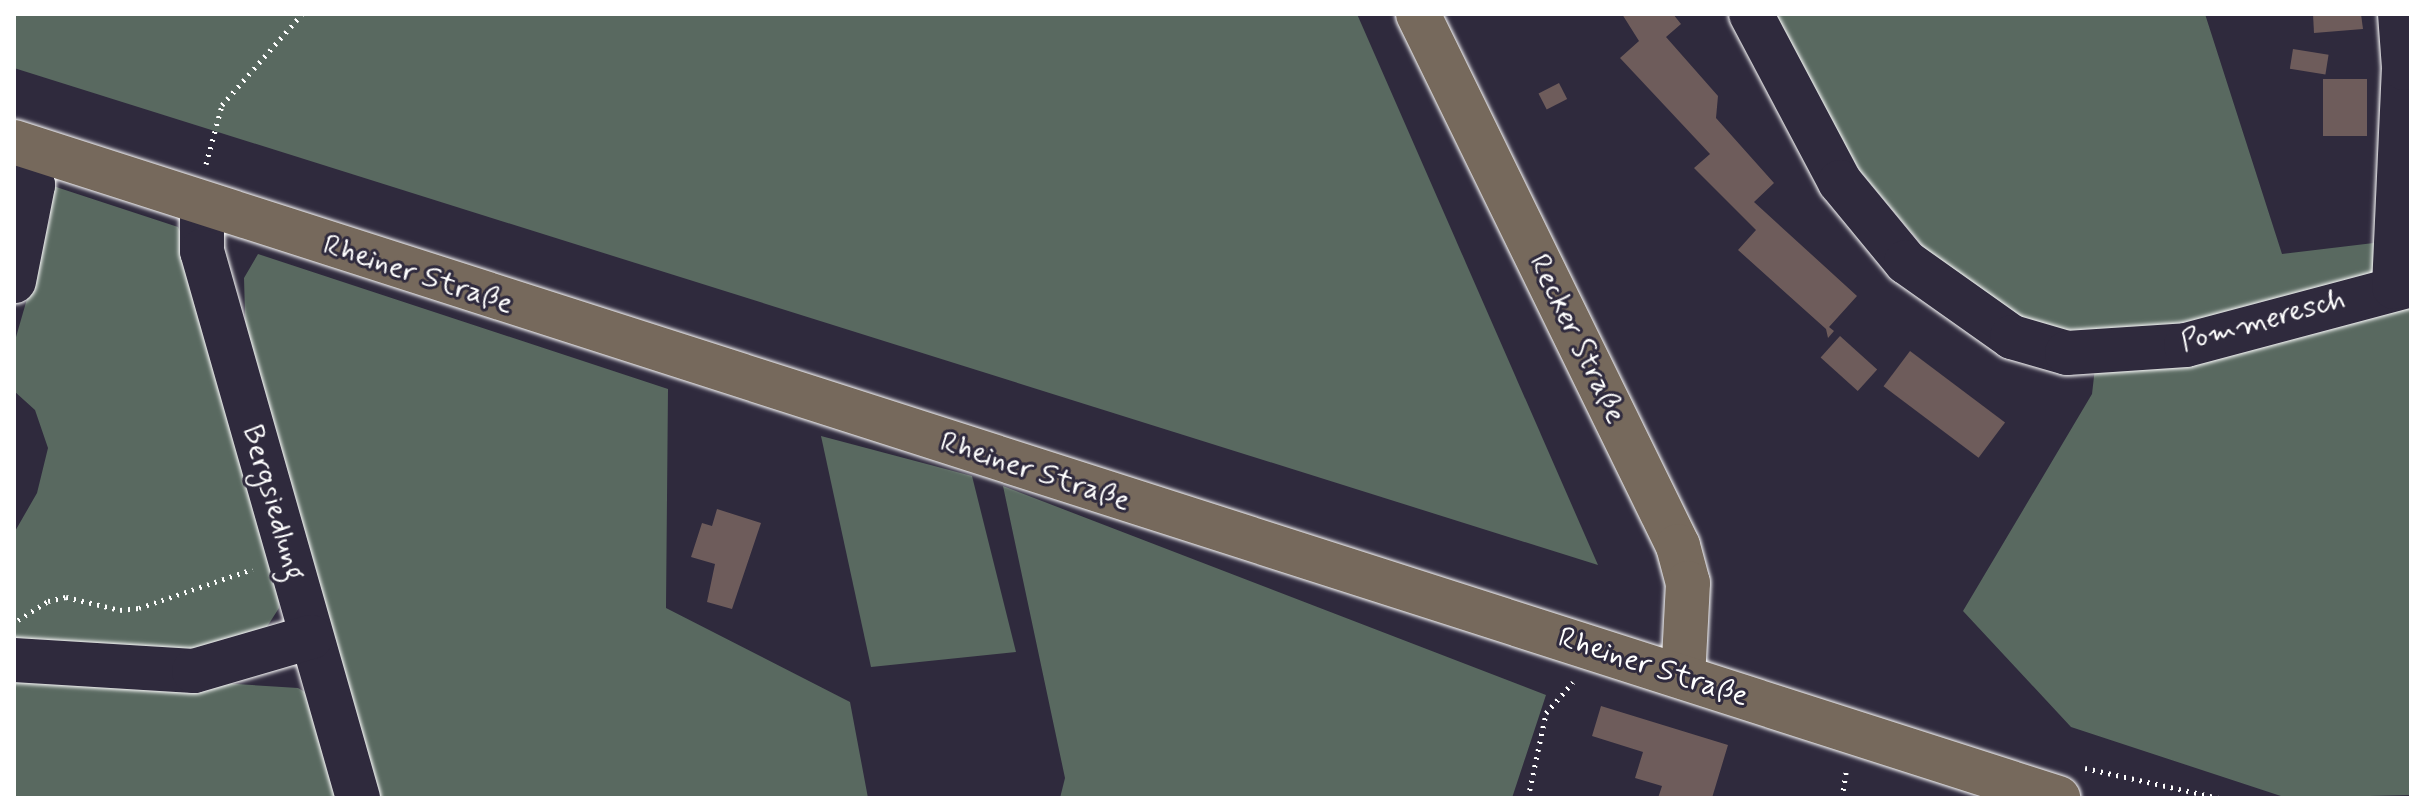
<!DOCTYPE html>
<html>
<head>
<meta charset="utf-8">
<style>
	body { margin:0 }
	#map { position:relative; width:2425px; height:812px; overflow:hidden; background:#2f2a3d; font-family:Mynerve,sans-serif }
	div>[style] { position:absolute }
	.green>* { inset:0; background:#596960 }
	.building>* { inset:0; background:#6e5c5b; transform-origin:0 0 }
	.path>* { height:5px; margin-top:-2.5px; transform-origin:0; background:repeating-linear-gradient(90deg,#fff 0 2px,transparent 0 8px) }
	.roads { filter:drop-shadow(0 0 2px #fff) drop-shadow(0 0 2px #fff) }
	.minor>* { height:44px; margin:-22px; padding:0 22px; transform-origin:22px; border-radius:22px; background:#2f2a3d }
	.major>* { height:44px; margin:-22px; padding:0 22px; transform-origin:22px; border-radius:22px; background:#76695c }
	span { translate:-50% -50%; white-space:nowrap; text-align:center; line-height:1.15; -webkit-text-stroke:6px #2f2a3d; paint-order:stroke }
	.street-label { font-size:30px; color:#fff }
	.frame { position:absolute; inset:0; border:16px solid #fff; pointer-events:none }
</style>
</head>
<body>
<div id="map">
	<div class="green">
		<div style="clip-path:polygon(14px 14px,1357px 14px,1598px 565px,14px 68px)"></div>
		<div style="clip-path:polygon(1767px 14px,2205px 14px,2282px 254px,2382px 242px,2383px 280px,2098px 345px,2019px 320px,1931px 256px,1860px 171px)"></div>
		<div style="clip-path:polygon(50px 185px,178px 227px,189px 250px,279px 589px,279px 608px,263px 633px,209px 657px,14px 650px,14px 533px,37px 493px,48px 448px,35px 410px,14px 391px,14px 344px,50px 219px)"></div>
		<div style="clip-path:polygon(258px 254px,668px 389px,666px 608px,850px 702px,868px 798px,376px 798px,246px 350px,244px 278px)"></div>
		<div style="clip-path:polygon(2411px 308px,2411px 795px,2287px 798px,2071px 727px,1963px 611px,2092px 394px,2096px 359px)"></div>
		<div style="clip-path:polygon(821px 436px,972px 476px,1016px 652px,871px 667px)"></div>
		<div style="clip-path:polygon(1003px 486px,1546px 695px,1512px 798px,1060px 798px,1065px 778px)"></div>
		<div style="clip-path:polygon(14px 670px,298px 688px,310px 695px,348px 798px,14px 798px)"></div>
	</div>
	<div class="building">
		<div style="clip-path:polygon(1622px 14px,1673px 14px,1681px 24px,1666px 37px,1718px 96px,1716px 118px,1774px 183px,1754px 202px,1857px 296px,1829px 327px,1834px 331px,1828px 338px,1826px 329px,1738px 250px,1756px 230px,1694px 168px,1710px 154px,1620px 58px,1639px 41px)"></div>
		<div style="clip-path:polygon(2313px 14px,2361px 14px,2363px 29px,2314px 33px)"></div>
		<div style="left:2293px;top:49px;width:36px;height:20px;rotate:9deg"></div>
		<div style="left:2323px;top:79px;width:44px;height:57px"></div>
		<div style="left:1559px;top:83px;width:18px;height:23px;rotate:63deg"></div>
		<div style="left:1840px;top:336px;width:50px;height:29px;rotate:42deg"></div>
		<div style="left:1910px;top:351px;width:119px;height:44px;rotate:37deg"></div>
		<div style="clip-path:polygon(717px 509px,761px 523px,732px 609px,707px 602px,715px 564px,691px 557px,702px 523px,712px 526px)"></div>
		<div style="clip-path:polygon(1601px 706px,1728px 745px,1712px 798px,1658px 798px,1662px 786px,1635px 778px,1643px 752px,1592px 736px)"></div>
	</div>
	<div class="path">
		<div style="left:206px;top:164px;width:61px;rotate:-74.8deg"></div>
		<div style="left:222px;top:105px;width:121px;rotate:-48.7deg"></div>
		<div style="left:18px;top:620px;width:36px;rotate:-32deg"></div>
		<div style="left:48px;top:601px;width:18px;rotate:-13deg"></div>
		<div style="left:66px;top:597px;width:56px;rotate:13.5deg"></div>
		<div style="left:120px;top:610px;width:19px;rotate:-6deg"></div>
		<div style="left:139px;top:608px;width:120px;rotate:-18.9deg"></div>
		<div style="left:2085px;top:768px;width:137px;rotate:12.6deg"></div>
		<div style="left:1528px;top:798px;width:87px;rotate:-78deg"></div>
		<div style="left:1546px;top:713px;width:41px;rotate:-48.9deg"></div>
		<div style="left:1842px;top:798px;width:26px;rotate:-81deg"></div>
	</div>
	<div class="roads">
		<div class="minor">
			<div style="left:1751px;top:14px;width:190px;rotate:62.1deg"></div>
			<div style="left:1840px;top:182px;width:104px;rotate:50.5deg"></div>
			<div style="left:1906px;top:262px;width:130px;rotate:35.3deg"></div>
			<div style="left:2012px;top:337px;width:57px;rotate:16.2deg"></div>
			<div style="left:2067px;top:353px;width:119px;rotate:-3.8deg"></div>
			<div style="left:2186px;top:345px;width:233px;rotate:-14.9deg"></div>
			<div style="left:14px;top:153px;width:37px;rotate:59deg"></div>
			<div style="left:33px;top:185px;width:98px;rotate:101.2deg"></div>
			<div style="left:202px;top:206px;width:45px;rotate:90deg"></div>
			<div style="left:202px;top:251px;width:569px;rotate:74.08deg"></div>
			<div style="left:2394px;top:287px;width:219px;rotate:-87.4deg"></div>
			<div style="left:2404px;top:68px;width:54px;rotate:-94.2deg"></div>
			<div style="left:14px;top:660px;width:180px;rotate:3.5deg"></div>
			<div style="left:194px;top:671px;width:122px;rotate:-16.2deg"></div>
		</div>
		<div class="major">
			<div style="left:1418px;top:14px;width:592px;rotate:63.95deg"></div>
			<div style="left:1678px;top:546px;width:38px;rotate:75deg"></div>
			<div style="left:1688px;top:583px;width:94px;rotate:93deg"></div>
			<div style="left:14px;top:142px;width:2147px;rotate:17.79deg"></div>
		</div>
	</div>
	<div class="street-label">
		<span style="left:418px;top:275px;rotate:18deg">Rheiner Straße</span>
		<span style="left:2263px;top:321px;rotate:-15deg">Pommeresch</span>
		<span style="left:1577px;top:339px;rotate:64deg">Recker Straße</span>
		<span style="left:1035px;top:472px;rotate:18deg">Rheiner Straße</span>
		<span style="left:273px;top:503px;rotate:74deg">Bergsiedlung</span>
		<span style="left:1653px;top:668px;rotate:18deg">Rheiner Straße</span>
	</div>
	<div class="frame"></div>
</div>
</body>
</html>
